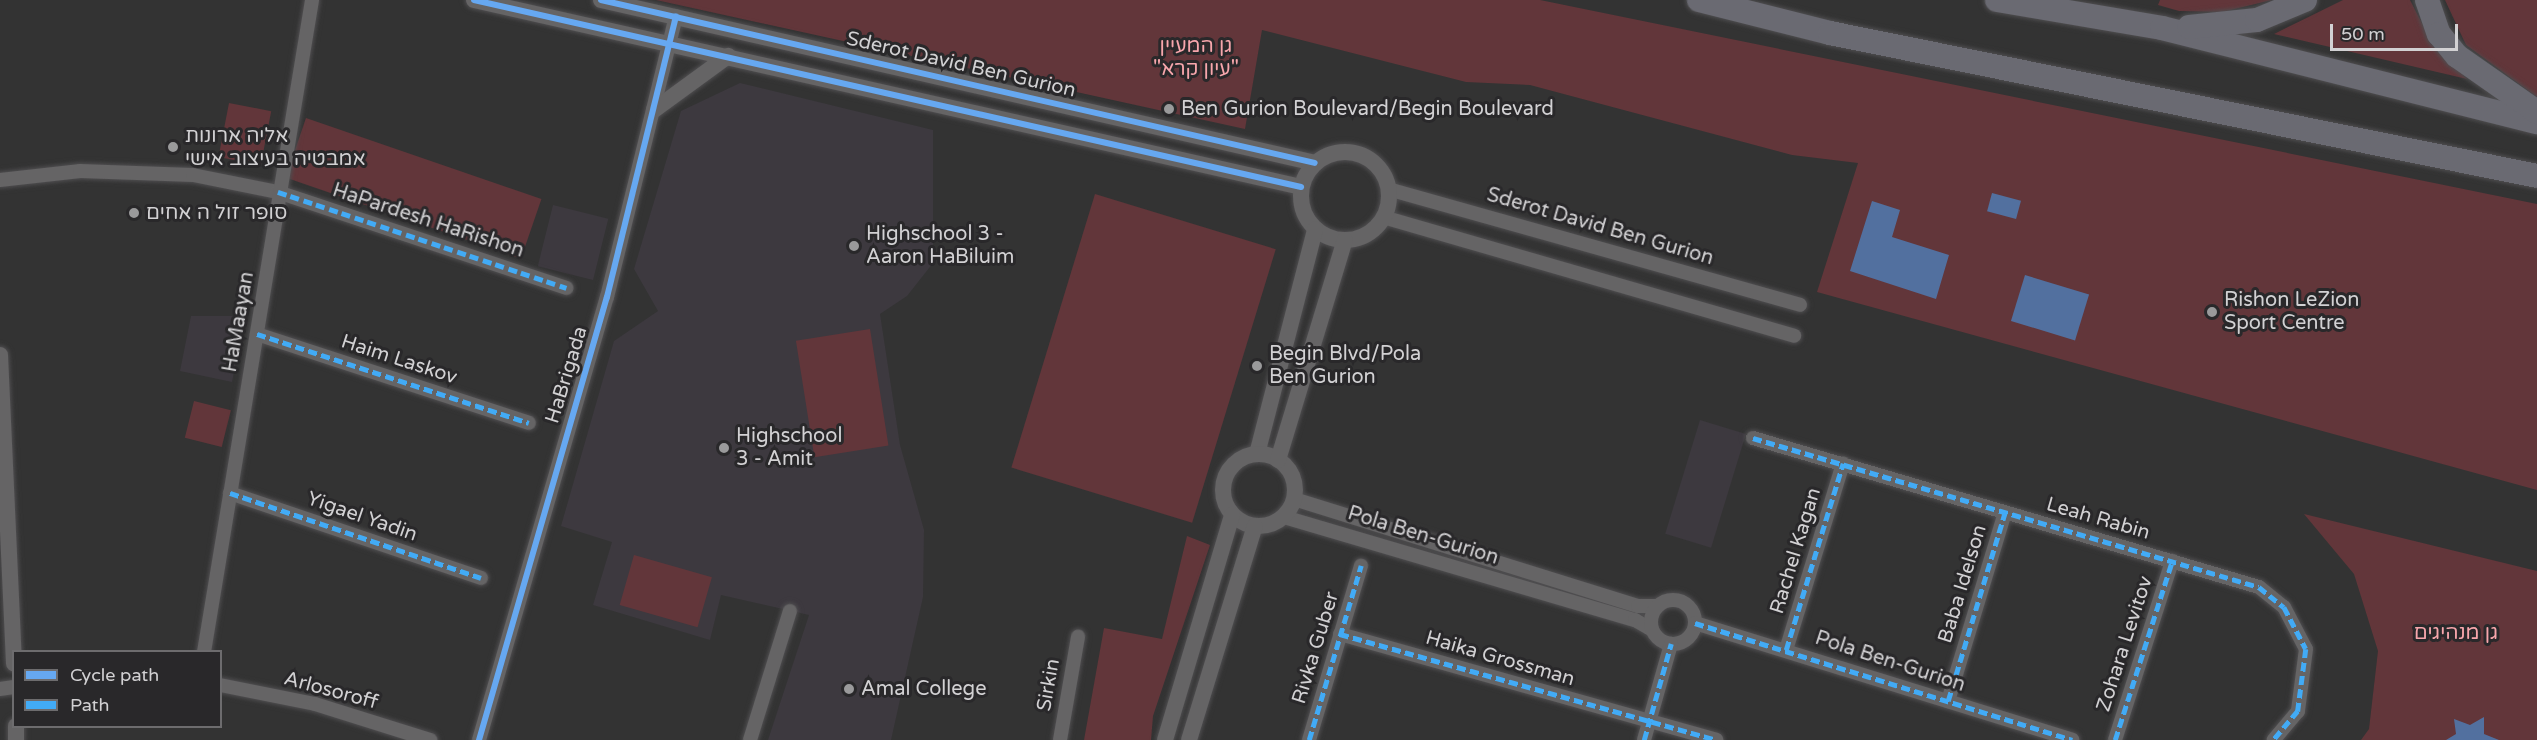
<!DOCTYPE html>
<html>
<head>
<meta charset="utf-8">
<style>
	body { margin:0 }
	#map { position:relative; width:2537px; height:740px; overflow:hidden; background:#333; font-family:"Varela Round",Heebo,sans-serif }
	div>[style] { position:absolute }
	.built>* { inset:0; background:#3d393f; transform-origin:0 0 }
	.green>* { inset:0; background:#62363a; transform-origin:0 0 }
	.water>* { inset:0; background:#52709f; transform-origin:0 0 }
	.roads { filter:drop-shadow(0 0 2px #4f4e50) drop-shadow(0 0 2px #4f4e50) }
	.minor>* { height:14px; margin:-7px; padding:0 7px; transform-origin:7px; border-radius:7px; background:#656465 }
	.minor>.ring { margin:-7px; padding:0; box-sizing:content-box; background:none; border:14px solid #656465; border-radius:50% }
	.tertiary>* { height:16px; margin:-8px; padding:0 8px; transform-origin:8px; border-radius:8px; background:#656465 }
	.tertiary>.ring { margin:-8px; padding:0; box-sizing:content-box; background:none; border:16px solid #656465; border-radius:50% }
	.motorway>* { height:24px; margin:-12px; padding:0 12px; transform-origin:12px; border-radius:12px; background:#6a6a72 }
	.quiet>* { height:4.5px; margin-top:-2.25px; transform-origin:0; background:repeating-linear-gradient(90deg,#42abf6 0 9px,transparent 0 13.5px) }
	.cycleway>* { height:6px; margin:-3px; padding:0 3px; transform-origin:3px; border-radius:3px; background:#66a8f1 }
	.dots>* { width:16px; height:16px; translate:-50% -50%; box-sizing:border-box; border:3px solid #29282a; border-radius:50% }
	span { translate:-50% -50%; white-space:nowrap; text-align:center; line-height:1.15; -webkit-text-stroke:6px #29282a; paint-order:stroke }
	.park-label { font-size:20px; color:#f7a6ac }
	.street-label { font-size:20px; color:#d2d1d3 }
	.poi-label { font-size:20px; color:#d2d1d3 }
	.left { translate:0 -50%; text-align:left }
	.legend { position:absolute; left:12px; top:650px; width:210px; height:78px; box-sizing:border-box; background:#29282a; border:2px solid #6d6c6e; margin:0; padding:8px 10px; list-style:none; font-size:18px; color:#d2d1d3 }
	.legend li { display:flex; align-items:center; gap:12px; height:30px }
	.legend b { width:30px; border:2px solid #6d6c6e }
	.scale { position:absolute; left:2330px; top:24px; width:128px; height:27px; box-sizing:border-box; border:3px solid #d2d1d3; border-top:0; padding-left:8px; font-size:18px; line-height:21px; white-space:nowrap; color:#d2d1d3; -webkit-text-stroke:4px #29282a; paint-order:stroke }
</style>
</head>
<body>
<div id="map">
	<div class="built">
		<div style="clip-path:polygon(740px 83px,933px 130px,933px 263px,907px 296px,880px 314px,900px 445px,924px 530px,923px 597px,891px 740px,768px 740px,809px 615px,721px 595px,710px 640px,593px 605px,612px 542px,561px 526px,614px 341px,658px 311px,634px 269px,681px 111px)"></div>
		<div style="left:553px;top:205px;width:57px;height:63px;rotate:14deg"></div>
		<div style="clip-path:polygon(191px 316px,245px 316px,232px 382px,180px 371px)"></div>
		<div style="left:1700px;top:420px;width:48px;height:119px;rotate:17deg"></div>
	</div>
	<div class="green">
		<div style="clip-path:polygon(656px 0,1540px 0,2537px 204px,2537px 490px,1817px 292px,1858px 163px,1792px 155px,1530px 85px,1466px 82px,1262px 30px,1245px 129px)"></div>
		<div style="clip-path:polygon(2160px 0,2272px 0,2222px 12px,2179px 11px,2158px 5px)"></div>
		<div style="clip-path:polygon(2343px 0,2410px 0,2432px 43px,2467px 79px,2274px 34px)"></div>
		<div style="clip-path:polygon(2445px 0,2537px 0,2537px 97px,2466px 45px)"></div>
		<div style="left:229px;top:103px;width:43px;height:55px;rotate:11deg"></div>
		<div style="left:306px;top:118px;width:249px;height:63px;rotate:19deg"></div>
		<div style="left:1095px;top:194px;width:189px;height:286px;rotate:17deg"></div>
		<div style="left:870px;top:329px;width:118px;height:75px;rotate:81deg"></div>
		<div style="left:194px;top:401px;width:38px;height:38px;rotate:14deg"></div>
		<div style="clip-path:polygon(2304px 514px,2537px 571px,2537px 740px,2361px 740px,2369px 729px,2378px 651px,2354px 574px)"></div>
		<div style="clip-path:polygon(1187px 536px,1210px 545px,1153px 716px,1151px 740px,1084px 740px,1104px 628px,1162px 639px)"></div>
		<div style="left:634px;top:555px;width:81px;height:52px;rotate:16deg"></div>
	</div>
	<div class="water">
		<div style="left:1992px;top:193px;width:30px;height:19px;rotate:15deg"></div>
		<div style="clip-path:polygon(1872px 201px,1900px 210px,1892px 237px,1949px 255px,1936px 299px,1850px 271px)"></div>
		<div style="left:2025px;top:275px;width:67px;height:48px;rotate:17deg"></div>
		<div style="clip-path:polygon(2484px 717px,2484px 734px,2499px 740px,2446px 740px,2456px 734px,2454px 719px,2470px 725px)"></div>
	</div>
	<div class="roads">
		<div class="minor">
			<div style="left:0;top:180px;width:81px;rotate:-6.4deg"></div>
			<div style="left:80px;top:171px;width:113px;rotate:2deg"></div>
			<div style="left:193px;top:175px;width:87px;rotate:11.3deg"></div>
			<div style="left:278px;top:192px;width:304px;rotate:18.4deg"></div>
			<div style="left:1388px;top:189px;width:428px;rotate:15.7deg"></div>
			<div style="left:1383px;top:217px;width:428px;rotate:16.1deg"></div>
			<div style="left:257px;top:334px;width:286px;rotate:18.1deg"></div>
			<div style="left:1753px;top:438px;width:527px;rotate:16.41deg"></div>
			<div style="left:2259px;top:587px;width:32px;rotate:39deg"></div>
			<div style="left:2284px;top:607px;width:47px;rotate:62.4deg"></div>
			<div style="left:2306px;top:649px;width:63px;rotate:97.4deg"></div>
			<div style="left:2298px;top:711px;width:38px;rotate:130deg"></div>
			<div style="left:230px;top:493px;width:265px;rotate:18.7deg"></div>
			<div style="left:1294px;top:499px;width:360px;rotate:17.3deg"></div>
			<div style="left:1638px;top:606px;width:18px"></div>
			<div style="left:1284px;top:517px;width:366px;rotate:16.4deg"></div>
			<div style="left:1635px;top:620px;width:20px;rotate:30deg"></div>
			<div class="ring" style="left:1651px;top:600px;width:30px;height:30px"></div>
			<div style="left:1695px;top:623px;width:395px;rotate:17.2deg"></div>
			<div style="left:1340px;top:634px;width:391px;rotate:15.7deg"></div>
			<div style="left:1786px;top:650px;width:195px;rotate:-73deg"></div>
			<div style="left:204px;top:652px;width:661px;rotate:-80.59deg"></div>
			<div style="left:220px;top:685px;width:97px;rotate:11.3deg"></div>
			<div style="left:315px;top:704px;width:121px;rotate:17.4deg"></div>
			<div style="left:0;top:689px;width:14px;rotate:-8deg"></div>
			<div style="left:1948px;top:701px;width:197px;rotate:-73.2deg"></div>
			<div style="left:479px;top:740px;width:461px;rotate:-73.9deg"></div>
			<div style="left:607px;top:297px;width:289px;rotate:-76.2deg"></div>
			<div style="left:750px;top:740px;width:135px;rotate:-72.8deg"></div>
			<div style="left:1060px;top:740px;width:105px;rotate:-80.1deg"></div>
			<div style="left:1309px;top:740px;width:182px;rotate:-73.4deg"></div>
			<div style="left:1644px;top:740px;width:100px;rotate:-74.3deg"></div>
			<div style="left:2115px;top:740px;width:188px;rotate:-72.3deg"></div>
		</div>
		<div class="tertiary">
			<div style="left:474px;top:0;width:848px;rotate:12.74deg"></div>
			<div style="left:601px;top:0;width:732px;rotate:12.86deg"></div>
			<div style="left:654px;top:110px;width:92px;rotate:-36.1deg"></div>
			<div class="ring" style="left:1301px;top:152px;width:72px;height:72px"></div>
			<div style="left:0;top:355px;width:309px;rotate:87.4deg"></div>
			<div style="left:1257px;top:454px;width:232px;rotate:-75.5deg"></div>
			<div class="ring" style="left:1223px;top:454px;width:56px;height:56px"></div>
			<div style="left:1278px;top:460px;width:230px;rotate:-73.1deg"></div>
			<div style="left:16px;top:726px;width:14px;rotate:90deg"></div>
			<div style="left:1165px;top:740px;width:235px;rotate:-73.4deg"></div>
			<div style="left:1189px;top:740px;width:224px;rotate:-72.9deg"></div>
		</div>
		<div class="motorway">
			<div style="left:1699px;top:0;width:135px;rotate:14.1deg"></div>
			<div style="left:1830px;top:33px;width:721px;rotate:11.43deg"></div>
			<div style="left:1997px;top:0;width:167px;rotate:9.6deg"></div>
			<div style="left:2162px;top:28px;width:387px;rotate:14.1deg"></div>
			<div style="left:2427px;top:0;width:36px;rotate:71deg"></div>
			<div style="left:2439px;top:34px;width:28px;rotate:51deg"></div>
			<div style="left:2457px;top:56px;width:98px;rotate:35deg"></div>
			<div style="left:2189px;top:27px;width:68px;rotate:-5.9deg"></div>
			<div style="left:2257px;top:20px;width:52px;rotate:-22.6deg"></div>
		</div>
	</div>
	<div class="quiet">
		<div style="left:278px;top:192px;width:304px;rotate:18.4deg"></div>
		<div style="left:257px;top:334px;width:286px;rotate:18.1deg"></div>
		<div style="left:1753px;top:438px;width:527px;rotate:16.41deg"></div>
		<div style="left:2259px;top:587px;width:32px;rotate:39deg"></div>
		<div style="left:2284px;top:607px;width:47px;rotate:62.4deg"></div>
		<div style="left:2306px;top:649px;width:63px;rotate:97.4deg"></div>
		<div style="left:2298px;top:711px;width:38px;rotate:130deg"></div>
		<div style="left:230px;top:493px;width:265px;rotate:18.7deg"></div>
		<div style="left:1695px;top:623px;width:395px;rotate:17.2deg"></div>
		<div style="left:1340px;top:634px;width:391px;rotate:15.7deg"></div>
		<div style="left:1786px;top:650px;width:195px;rotate:-73deg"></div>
		<div style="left:1948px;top:701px;width:197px;rotate:-73.2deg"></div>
		<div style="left:1309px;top:740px;width:182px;rotate:-73.4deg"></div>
		<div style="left:1644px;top:740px;width:100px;rotate:-74.3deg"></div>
		<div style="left:2115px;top:740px;width:188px;rotate:-72.3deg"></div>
	</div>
	<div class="cycleway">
		<div style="left:474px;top:0;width:848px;rotate:12.74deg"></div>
		<div style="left:601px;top:0;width:732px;rotate:12.86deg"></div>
		<div style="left:479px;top:740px;width:461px;rotate:-73.9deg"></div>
		<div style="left:607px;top:297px;width:289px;rotate:-76.2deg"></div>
	</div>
	<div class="dots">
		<div style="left:1169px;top:109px;background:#9a9a9b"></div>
		<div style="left:173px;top:147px;background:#9a9a9b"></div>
		<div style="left:134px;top:213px;background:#9a9a9b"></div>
		<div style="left:854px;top:246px;background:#9a9a9b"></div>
		<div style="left:2212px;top:312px;background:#9a9a9b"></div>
		<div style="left:1257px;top:366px;background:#9a9a9b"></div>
		<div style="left:724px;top:448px;background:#9a9a9b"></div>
		<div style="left:849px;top:689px;background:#9a9a9b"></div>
	</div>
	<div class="park-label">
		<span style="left:1196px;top:58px">גן המעיין<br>"עיון קרא"</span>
		<span style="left:2456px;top:633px">גן מנהיגים</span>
	</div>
	<div class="street-label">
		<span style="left:961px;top:65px;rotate:13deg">Sderot David Ben Gurion</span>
		<span style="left:428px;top:221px;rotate:18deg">HaPardesh HaRishon</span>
		<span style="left:1600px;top:227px;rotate:16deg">Sderot David Ben Gurion</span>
		<span style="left:239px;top:322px;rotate:-80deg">HaMaayan</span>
		<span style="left:399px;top:360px;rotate:18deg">Haim Laskov</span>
		<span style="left:567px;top:375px;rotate:-73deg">HaBrigada</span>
		<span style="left:362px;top:517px;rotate:19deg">Yigael Yadin</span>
		<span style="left:2098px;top:519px;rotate:16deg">Leah Rabin</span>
		<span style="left:1423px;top:536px;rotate:17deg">Pola Ben-Gurion</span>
		<span style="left:1796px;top:551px;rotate:-73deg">Rachel Kagan</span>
		<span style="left:1963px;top:584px;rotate:-73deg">Baba Idelson</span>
		<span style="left:2125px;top:644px;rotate:-72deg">Zohara Levitov</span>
		<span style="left:1316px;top:648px;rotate:-73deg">Rivka Guber</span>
		<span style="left:1500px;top:659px;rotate:16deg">Haika Grossman</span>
		<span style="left:1890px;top:662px;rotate:18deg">Pola Ben-Gurion</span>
		<span style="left:1049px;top:685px;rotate:-80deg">Sirkin</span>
		<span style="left:331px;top:691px;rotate:15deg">Arlosoroff</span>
	</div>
	<div class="poi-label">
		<span class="left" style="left:1181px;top:109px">Ben Gurion Boulevard/Begin Boulevard</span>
		<span class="left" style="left:185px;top:148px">אליה ארונות<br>אמבטיה בעיצוב אישי</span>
		<span class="left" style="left:146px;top:213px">סופר זול ה אחים</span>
		<span class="left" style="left:866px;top:246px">Highschool 3 -<br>Aaron HaBiluim</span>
		<span class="left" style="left:2224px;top:312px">Rishon LeZion<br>Sport Centre</span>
		<span class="left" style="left:1269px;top:366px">Begin Blvd/Pola<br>Ben Gurion</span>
		<span class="left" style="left:736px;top:448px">Highschool<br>3 - Amit</span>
		<span class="left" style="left:861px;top:689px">Amal College</span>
	</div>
	<ul class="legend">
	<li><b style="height:8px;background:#66a8f1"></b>Cycle path</li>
	<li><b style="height:8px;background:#42abf6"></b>Path</li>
	</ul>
	<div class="scale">50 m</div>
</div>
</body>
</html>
